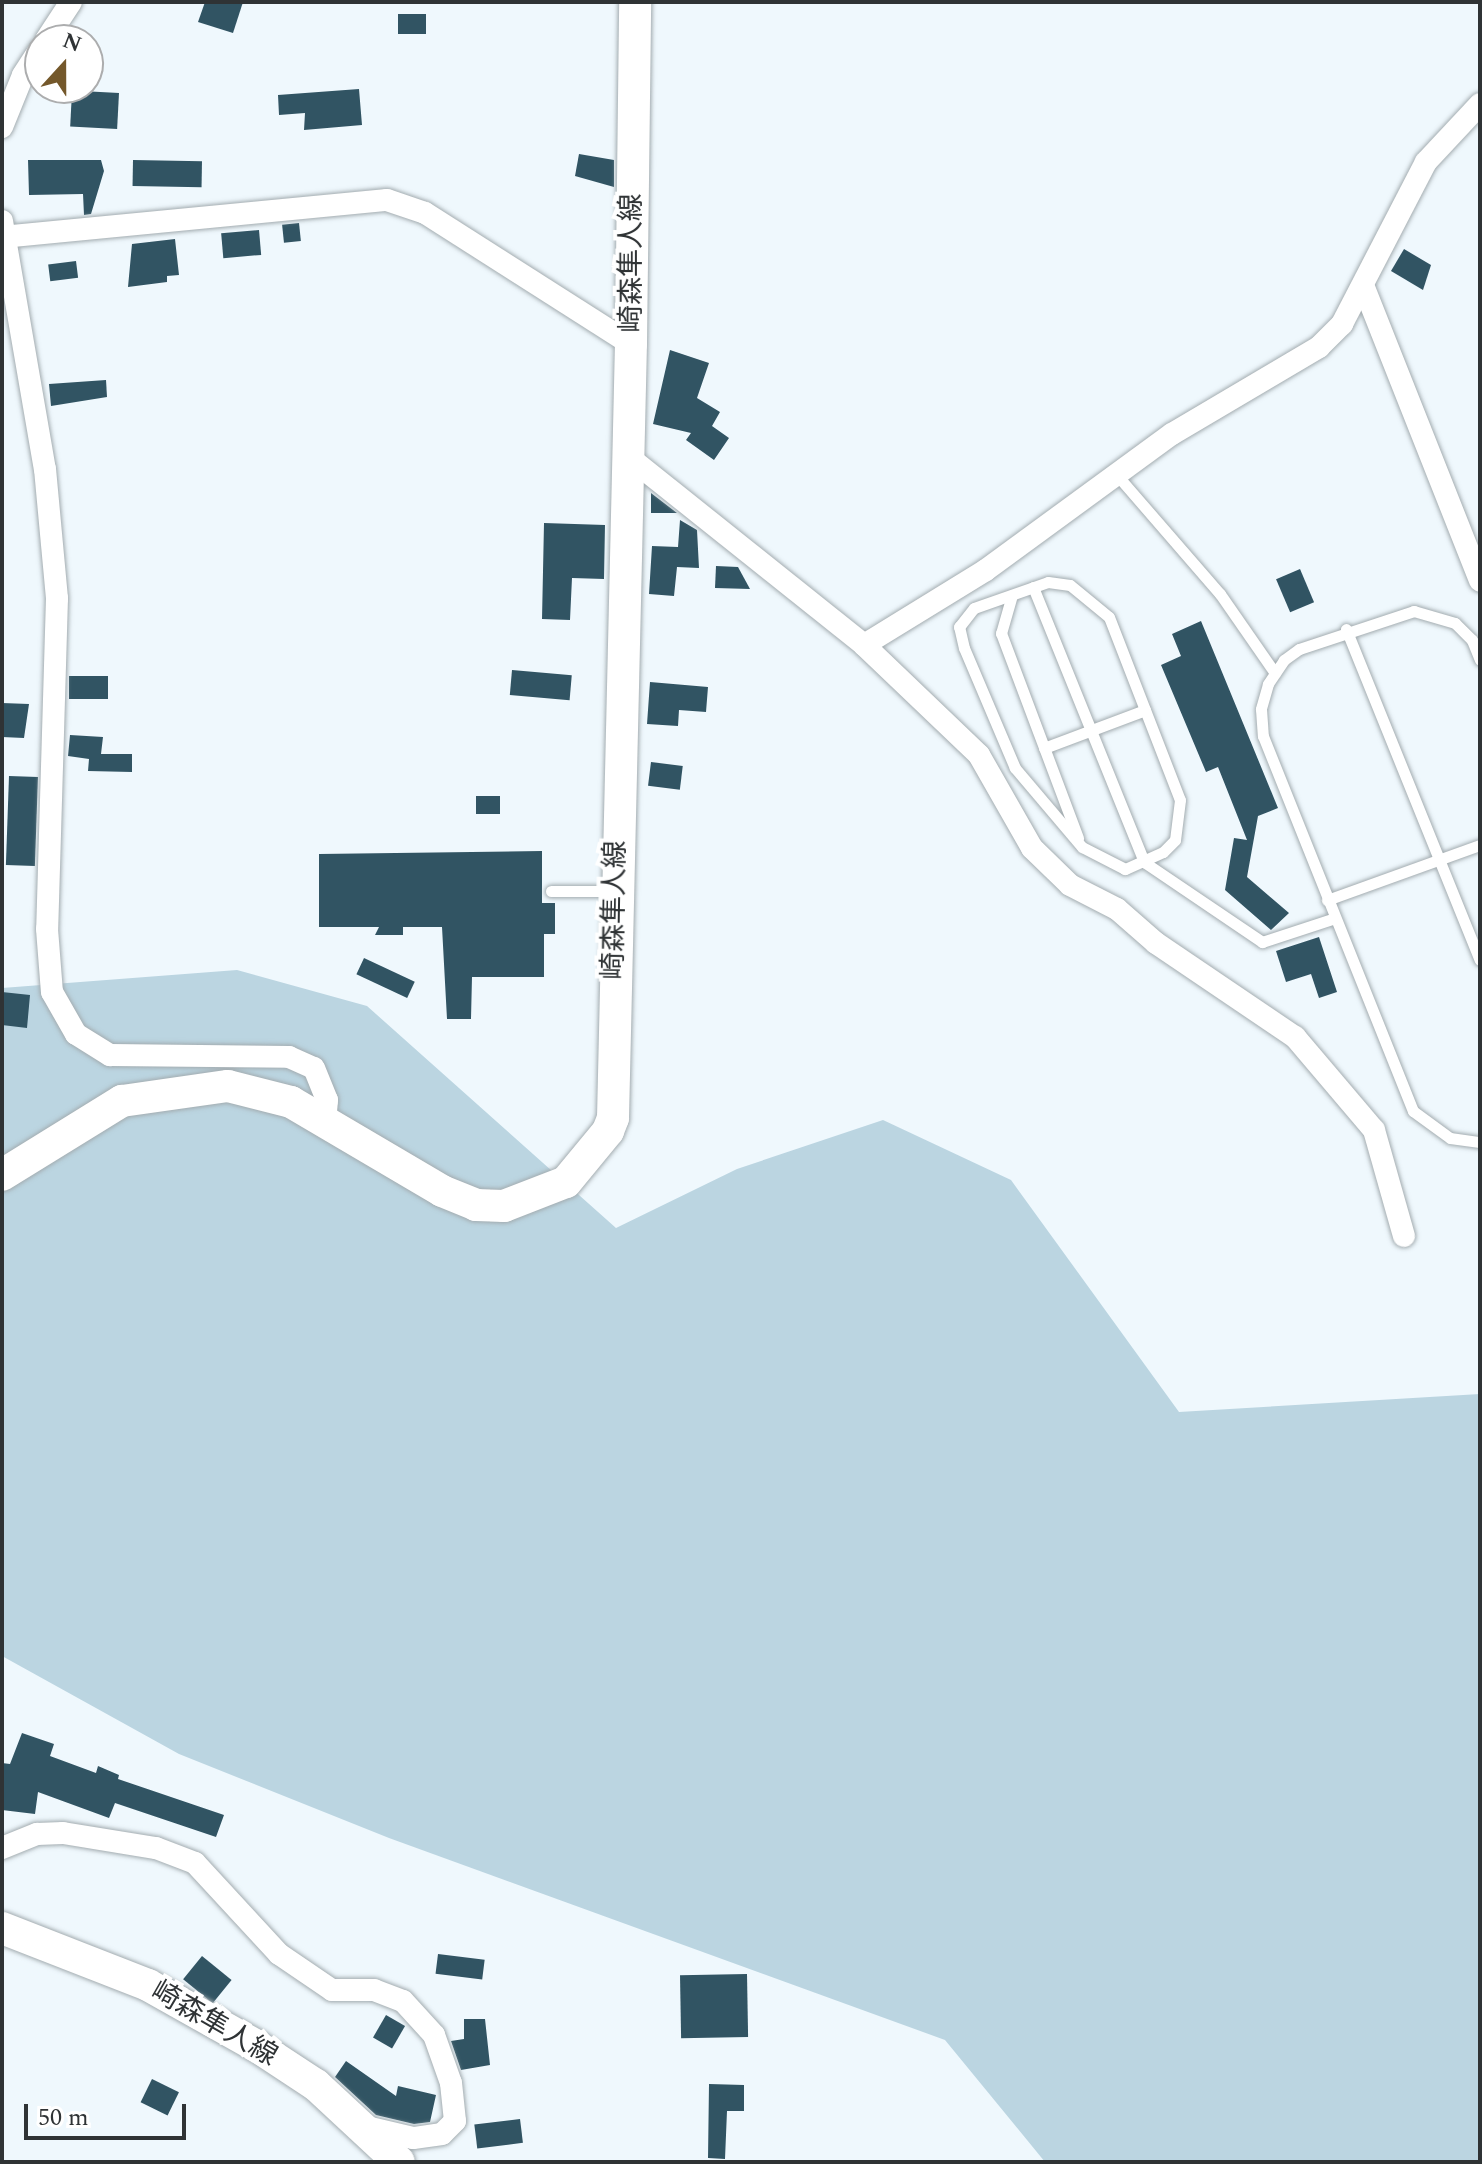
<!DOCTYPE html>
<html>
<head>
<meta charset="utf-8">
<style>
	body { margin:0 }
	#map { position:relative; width:1482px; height:2164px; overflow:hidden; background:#eff8fd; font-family:Spectral,"Noto Sans JP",serif }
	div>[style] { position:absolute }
	.green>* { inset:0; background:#bbd5e1 }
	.building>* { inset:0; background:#315463; transform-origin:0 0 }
	.roads { filter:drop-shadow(0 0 2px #a3acb0) drop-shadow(0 0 2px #a3acb0) }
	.service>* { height:11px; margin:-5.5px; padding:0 5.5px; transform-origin:5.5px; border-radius:5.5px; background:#fff }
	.minor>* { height:22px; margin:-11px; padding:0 11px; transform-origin:11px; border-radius:11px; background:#fff }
	.secondary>* { height:32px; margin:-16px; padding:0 16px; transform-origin:16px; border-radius:16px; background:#fff }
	span { translate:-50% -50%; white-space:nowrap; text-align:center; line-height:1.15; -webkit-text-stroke:8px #fff; paint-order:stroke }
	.street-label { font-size:28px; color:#2f3335 }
	.frame { position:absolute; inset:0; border:4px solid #2f3335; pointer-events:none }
	.north { position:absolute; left:24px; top:24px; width:80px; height:80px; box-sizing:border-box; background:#fff; border:2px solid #acadae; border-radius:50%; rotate:21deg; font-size:22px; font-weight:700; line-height:32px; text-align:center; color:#2f3335 }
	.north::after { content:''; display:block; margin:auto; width:28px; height:36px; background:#74582b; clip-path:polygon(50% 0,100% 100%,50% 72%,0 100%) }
	.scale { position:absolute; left:24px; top:2104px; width:162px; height:36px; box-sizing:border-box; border:4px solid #2f3335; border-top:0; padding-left:10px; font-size:24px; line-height:28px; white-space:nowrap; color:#2f3335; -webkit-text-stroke:6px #fff; paint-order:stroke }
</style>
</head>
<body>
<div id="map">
	<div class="green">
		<div style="clip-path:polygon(237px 970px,367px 1006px,616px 1228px,737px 1169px,883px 1120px,1011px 1180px,1179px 1412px,1480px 1394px,1480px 2162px,1045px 2162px,945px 2040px,389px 1838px,179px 1754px,2px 1656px,2px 988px)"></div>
	</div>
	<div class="building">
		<div style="clip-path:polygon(205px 2px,243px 2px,233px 33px,198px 22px)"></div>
		<div style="left:398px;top:14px;width:28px;height:20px"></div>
		<div style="clip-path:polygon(359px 89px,362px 125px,304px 130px,305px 113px,279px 115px,278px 95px)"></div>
		<div style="left:119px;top:93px;width:36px;height:47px;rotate:93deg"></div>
		<div style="clip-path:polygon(579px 154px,614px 160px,614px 187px,575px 176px)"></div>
		<div style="clip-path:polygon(28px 160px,101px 160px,104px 171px,91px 214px,84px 215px,83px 194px,29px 195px)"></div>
		<div style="left:133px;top:160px;width:69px;height:26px;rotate:1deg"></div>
		<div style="left:299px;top:223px;width:18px;height:17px;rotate:84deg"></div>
		<div style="left:259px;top:230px;width:25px;height:38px;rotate:85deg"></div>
		<div style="clip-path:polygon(175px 239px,179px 275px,167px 276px,167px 282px,128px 287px,132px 244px)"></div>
		<div style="clip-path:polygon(1404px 249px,1431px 265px,1423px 290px,1391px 271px)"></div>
		<div style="left:76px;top:261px;width:17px;height:28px;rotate:83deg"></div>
		<div style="clip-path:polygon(670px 350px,709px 363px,697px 398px,720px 412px,712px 426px,729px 438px,714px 460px,686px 440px,691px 433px,653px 424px)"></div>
		<div style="clip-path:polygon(106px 380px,107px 397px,51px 406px,49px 384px)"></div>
		<div style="clip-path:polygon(651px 493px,677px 513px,651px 513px)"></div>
		<div style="clip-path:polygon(680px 520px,697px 530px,699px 568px,677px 567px,674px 596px,649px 594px,652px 546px,678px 547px)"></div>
		<div style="clip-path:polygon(544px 523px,605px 525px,604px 579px,572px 578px,570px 620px,542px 619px)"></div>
		<div style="clip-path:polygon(716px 566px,738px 567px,750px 589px,715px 588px)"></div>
		<div style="left:1300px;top:569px;width:36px;height:26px;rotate:67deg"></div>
		<div style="clip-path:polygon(1201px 621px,1278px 808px,1258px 816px,1247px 877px,1289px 913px,1271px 930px,1225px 890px,1234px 838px,1247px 840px,1218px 767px,1206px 772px,1161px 665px,1181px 656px,1172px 634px)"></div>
		<div style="left:512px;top:670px;width:60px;height:25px;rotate:5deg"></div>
		<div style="left:69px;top:676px;width:39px;height:23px"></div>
		<div style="clip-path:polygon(650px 682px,708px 687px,706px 712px,679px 710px,678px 726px,647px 724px)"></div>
		<div style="clip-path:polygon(2px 703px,29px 704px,24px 738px,2px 737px)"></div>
		<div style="clip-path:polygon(70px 735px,103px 737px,101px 754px,132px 754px,132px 772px,88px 771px,89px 759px,68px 756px)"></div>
		<div style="left:651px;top:762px;width:32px;height:24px;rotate:7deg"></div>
		<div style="left:9px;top:776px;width:29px;height:89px;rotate:2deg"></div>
		<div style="left:476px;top:796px;width:24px;height:18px"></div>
		<div style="clip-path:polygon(542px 851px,542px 903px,555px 903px,555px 934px,544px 934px,544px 977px,472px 977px,471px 1019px,447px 1019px,442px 927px,403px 927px,403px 935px,375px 935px,379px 927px,319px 927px,319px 854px)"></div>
		<div style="clip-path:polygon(1319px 937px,1337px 992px,1319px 998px,1311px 974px,1286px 982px,1276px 951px)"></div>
		<div style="left:364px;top:958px;width:56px;height:18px;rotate:25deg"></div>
		<div style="clip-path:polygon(2px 992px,30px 995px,27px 1028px,2px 1025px)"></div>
		<div style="clip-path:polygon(22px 1733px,54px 1744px,50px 1756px,96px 1773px,98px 1766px,119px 1775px,118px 1779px,224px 1815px,216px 1837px,115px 1803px,109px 1818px,38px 1792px,35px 1814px,2px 1810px,2px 1763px,10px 1764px)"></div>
		<div style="left:438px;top:1954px;width:47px;height:20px;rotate:7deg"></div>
		<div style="left:202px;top:1956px;width:38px;height:30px;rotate:39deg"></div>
		<div style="left:747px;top:1974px;width:63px;height:67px;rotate:89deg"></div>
		<div style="left:386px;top:2015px;width:22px;height:26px;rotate:30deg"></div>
		<div style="clip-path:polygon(464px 2019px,485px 2019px,490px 2065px,461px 2070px,451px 2041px,464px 2039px)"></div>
		<div style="clip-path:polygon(346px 2061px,396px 2096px,398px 2086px,436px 2095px,430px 2122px,414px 2124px,376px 2115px,335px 2077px)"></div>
		<div style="left:152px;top:2079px;width:30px;height:26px;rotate:26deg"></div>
		<div style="clip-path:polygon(709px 2084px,744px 2085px,744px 2111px,727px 2111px,725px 2159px,708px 2158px)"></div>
		<div style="left:520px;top:2119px;width:24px;height:46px;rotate:83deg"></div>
	</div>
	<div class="roads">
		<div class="service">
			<div style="left:1116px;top:474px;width:159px;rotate:49.1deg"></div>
			<div style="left:1220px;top:594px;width:96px;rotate:55.2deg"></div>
			<div style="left:1048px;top:582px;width:22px;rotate:8deg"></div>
			<div style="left:1070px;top:585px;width:50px;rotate:39.4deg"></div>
			<div style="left:1109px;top:617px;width:196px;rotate:68.8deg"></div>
			<div style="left:1180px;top:800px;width:40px;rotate:97.1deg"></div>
			<div style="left:1175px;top:840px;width:17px;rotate:135deg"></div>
			<div style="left:1163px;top:852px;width:42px;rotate:155.9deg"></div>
			<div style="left:1125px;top:869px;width:48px;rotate:-152.9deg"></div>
			<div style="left:1082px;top:847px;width:104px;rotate:-130.3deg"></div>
			<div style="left:1015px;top:768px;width:130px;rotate:-113deg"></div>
			<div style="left:964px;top:648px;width:22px;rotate:-103deg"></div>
			<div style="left:959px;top:627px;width:24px;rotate:-52deg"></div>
			<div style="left:974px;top:608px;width:78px;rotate:-19.4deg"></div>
			<div style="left:1033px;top:587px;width:297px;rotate:68deg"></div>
			<div style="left:1144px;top:862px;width:143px;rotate:34.1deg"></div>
			<div style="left:1262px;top:942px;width:77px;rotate:-18.2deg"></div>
			<div style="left:1012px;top:595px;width:40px;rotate:106deg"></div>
			<div style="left:1001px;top:633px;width:219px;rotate:69.4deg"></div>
			<div style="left:1346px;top:629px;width:357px;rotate:68deg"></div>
			<div style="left:1480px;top:660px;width:22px;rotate:-112deg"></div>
			<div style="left:1472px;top:640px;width:24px;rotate:-135deg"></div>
			<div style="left:1455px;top:623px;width:43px;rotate:-163.7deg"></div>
			<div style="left:1414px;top:611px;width:121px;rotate:161.7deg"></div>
			<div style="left:1299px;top:649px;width:19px;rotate:144deg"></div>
			<div style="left:1284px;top:660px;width:29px;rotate:124deg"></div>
			<div style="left:1268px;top:684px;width:26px;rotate:106deg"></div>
			<div style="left:1261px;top:709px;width:27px;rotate:86deg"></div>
			<div style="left:1263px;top:736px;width:404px;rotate:68.2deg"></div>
			<div style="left:1413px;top:1111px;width:46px;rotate:36.1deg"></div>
			<div style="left:1450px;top:1138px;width:30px;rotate:8deg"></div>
			<div style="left:1044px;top:748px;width:108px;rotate:-20.6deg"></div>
			<div style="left:551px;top:891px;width:63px"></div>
			<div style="left:1327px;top:900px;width:163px;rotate:-19.8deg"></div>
		</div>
		<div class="minor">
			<div style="left:46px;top:40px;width:45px;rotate:-56.7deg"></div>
			<div style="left:2px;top:127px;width:56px;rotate:-68deg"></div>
			<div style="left:23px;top:75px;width:31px;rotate:-57deg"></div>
			<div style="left:2px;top:221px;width:252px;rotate:80.2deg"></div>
			<div style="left:45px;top:469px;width:130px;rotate:84.7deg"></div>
			<div style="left:57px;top:598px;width:331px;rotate:91.7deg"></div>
			<div style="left:47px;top:929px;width:63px;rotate:85.5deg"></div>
			<div style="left:52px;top:992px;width:48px;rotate:60.3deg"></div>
			<div style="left:76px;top:1034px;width:40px;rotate:32deg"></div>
			<div style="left:110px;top:1055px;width:179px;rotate:0.6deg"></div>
			<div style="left:289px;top:1057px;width:27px;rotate:24deg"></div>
			<div style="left:314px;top:1068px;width:35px;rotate:68deg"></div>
			<div style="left:327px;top:1100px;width:25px;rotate:95deg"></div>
			<div style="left:2px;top:237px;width:387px;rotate:-5.5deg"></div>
			<div style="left:387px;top:200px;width:40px;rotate:18.9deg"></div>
			<div style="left:425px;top:213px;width:244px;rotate:32.5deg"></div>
			<div style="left:1363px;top:285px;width:318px;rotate:68.4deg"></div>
			<div style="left:625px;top:454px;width:306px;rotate:38.6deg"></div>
			<div style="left:864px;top:645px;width:159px;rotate:43.7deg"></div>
			<div style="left:979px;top:755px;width:107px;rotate:60.3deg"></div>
			<div style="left:1032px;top:848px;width:53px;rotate:44.2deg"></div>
			<div style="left:1070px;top:885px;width:53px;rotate:27.1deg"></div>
			<div style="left:1117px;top:909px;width:52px;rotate:41.1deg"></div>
			<div style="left:1156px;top:943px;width:168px;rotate:34.1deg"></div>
			<div style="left:1295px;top:1037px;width:122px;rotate:49.7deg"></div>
			<div style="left:1374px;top:1130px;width:110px;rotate:74.2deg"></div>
			<div style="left:864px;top:645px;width:143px;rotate:-31.6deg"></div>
			<div style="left:986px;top:570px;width:230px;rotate:-36.2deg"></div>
			<div style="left:1172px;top:434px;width:171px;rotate:-30.6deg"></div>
			<div style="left:1319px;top:347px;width:33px;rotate:-45deg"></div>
			<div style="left:1342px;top:324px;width:182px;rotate:-62.6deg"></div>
			<div style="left:1426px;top:162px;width:79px;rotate:-47deg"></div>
			<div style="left:2px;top:1848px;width:38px;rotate:-22deg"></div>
			<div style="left:37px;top:1834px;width:26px;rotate:-2deg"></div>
			<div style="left:63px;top:1833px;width:94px;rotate:9.2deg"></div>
			<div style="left:156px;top:1848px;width:42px;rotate:21deg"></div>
			<div style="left:195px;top:1863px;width:124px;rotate:47.3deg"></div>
			<div style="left:279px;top:1954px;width:64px;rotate:34.2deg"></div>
			<div style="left:332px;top:1990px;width:42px"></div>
			<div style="left:374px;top:1990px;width:31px;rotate:21deg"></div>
			<div style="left:403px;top:2001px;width:46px;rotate:47.6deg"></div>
			<div style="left:434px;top:2035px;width:51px;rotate:70.5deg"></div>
			<div style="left:451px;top:2083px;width:38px;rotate:84deg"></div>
			<div style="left:455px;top:2121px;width:18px;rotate:135deg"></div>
			<div style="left:442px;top:2134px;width:29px;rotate:172deg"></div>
			<div style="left:413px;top:2138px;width:48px;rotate:-166.8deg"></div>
		</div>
		<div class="secondary">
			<div style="left:2px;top:1175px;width:141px;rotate:-31.7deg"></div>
			<div style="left:122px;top:1101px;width:107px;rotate:-8.1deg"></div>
			<div style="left:228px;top:1086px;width:65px;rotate:14.3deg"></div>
			<div style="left:291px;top:1102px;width:175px;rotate:30.5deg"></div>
			<div style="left:442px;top:1191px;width:37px;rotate:22deg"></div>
			<div style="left:476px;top:1205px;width:28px;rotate:2deg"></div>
			<div style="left:504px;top:1206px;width:66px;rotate:-21.2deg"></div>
			<div style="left:566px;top:1182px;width:66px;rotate:-50.5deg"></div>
			<div style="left:608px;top:1131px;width:14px;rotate:-69deg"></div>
			<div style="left:613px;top:1118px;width:774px;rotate:-88.67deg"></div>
			<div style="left:631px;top:344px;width:342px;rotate:-89.3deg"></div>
			<div style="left:2px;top:1928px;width:157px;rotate:21.3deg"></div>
			<div style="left:148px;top:1985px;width:123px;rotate:29.3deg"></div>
			<div style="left:255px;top:2045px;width:73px;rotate:33.3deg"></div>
			<div style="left:316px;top:2085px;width:113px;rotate:42.9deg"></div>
		</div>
	</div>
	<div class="street-label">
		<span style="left:632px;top:263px;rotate:-90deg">崎森隼人線</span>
		<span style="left:615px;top:910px;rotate:-89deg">崎森隼人線</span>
		<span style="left:214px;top:2024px;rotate:30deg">崎森隼人線</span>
	</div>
	<div class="frame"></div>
	<div class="north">N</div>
	<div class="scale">50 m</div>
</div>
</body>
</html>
